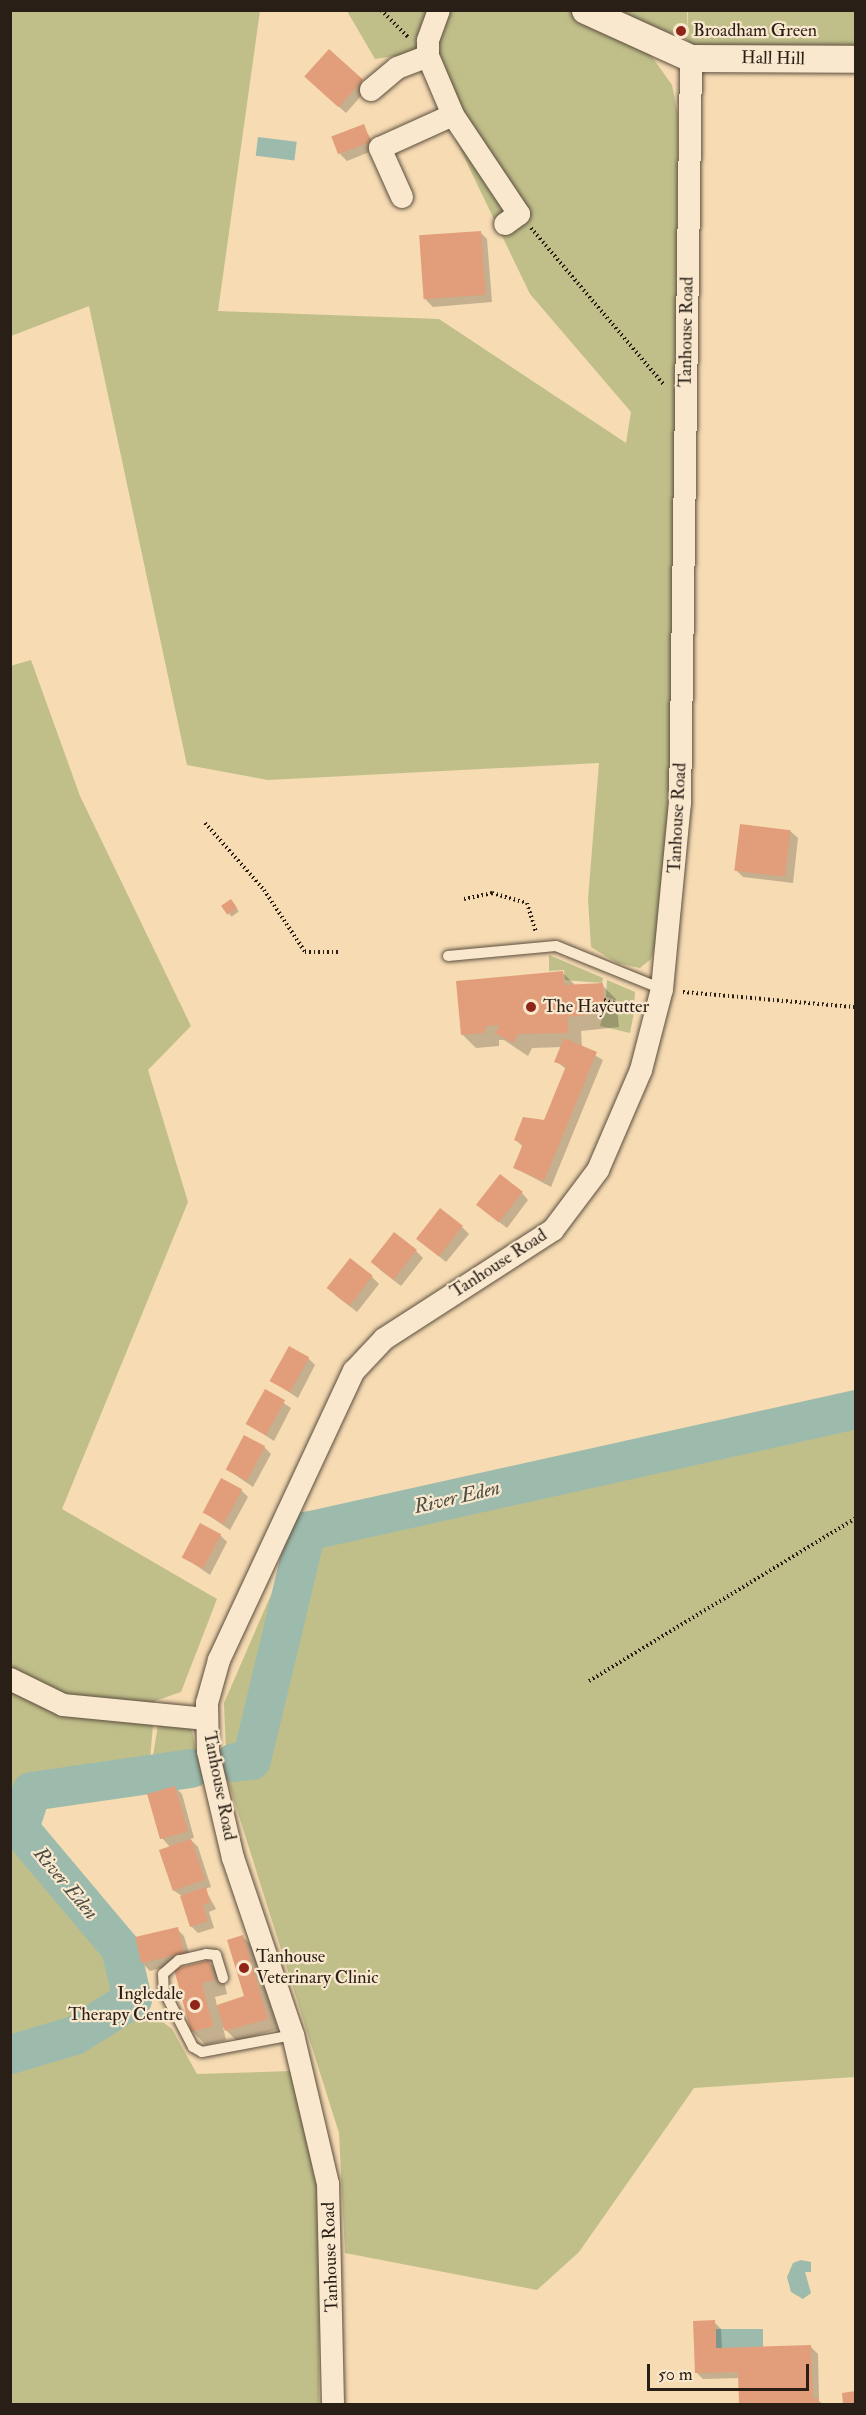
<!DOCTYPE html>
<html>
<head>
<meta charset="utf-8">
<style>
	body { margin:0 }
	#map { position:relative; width:866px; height:2415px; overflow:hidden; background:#f6dbb3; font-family:"IM FELL Double Pica",serif }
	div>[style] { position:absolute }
	.green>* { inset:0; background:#c0bf8a; transform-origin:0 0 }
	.water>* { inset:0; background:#9dbbad; transform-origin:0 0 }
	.shadow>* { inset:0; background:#0003; transform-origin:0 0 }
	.river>* { height:39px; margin:-19.5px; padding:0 19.5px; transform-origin:19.5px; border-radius:19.5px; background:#9dbbad }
	.building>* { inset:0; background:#e29e7a; transform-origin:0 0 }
	.path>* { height:4px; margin-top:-2px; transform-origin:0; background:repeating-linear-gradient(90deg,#291f17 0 1.5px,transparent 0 4.5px) }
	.roads { filter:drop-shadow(0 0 2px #5c4e3e) drop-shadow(0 0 2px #5c4e3e) }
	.service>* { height:10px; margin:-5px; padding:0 5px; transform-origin:5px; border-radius:5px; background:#f9e8ce }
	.minor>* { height:22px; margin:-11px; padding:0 11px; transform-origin:11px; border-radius:11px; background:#f9e8ce }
	.tertiary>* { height:27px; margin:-13.5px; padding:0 13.5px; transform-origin:13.5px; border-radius:13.5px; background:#f9e8ce }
	.dots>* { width:16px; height:16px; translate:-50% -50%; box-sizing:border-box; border:3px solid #f9e8ce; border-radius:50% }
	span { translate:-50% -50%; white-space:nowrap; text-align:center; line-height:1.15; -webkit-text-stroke:4.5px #f9e8ce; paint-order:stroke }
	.poi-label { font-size:18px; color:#291f17 }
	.left { translate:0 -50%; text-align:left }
	.right { translate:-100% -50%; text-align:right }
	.street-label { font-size:18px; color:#291f17 }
	.water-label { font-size:20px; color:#4c4e44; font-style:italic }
	.frame { position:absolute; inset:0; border:12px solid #291f17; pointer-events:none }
	.scale { position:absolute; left:647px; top:2364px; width:162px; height:27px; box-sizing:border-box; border:3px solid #291f17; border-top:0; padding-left:8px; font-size:18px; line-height:21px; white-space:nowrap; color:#291f17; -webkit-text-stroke:4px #f9e8ce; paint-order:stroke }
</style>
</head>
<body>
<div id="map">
	<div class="green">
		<div style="clip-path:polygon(11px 11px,260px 11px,218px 311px,439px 319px,626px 443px,631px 412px,530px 294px,414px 53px,375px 59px,347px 11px,687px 11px,688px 40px,659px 29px,650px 54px,672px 85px,678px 115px,675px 667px,664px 887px,657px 941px,651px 959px,640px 968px,617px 963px,591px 947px,588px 899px,599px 763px,268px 780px,187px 765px,89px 306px,11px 336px)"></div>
		<div style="left:688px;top:11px;width:167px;height:47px"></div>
		<div style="clip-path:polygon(31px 660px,80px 796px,191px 1026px,148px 1070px,188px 1202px,62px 1509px,217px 1599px,181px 1692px,155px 1701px,150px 1760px,121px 1775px,31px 1791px,33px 1844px,120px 1948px,132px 1999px,172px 2029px,197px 2074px,292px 2071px,314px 2155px,319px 2203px,319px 2404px,11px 2404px,10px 666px)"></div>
		<div style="clip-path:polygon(549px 955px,603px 978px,602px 983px,565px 980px,564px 970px,549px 971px)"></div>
		<div style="clip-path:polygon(607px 980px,635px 992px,634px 1007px,606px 997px)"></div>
		<div style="clip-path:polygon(606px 1003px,619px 1010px,634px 1012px,630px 1033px,600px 1026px)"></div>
		<div style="clip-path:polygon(855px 1409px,855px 2077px,694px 2088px,579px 2252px,537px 2290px,345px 2253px,339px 2133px,227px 1778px,224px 1703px,270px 1597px,306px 1531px)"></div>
		<div style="clip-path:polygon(159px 1719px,190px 1720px,202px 1786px,149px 1780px)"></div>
	</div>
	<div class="water">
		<div style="left:258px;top:137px;width:39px;height:19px;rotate:7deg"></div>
		<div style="clip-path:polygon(801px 2260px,811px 2262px,811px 2272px,805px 2272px,811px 2293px,803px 2299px,791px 2292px,787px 2277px,793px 2263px)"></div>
		<div style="left:716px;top:2329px;width:47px;height:19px"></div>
	</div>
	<div class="shadow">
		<div style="clip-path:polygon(361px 81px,368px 88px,346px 113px,313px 83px)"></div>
		<div style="clip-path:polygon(363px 126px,377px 149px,347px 161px,340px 154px)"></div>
		<div style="clip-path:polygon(480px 232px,487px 239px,492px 302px,433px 307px,426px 300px)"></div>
		<div style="clip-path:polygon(790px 831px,798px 838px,793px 883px,743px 877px,736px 870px)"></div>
		<div style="left:231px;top:900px;width:14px;height:9px;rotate:56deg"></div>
		<div style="clip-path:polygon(563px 973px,576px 986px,602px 985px,616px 999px,619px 1027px,581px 1031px,582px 1048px,603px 1060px,551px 1187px,515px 1168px,522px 1146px,515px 1139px,544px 1122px,566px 1069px,556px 1061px,562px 1047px,532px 1048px,528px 1056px,504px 1040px,499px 1040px,499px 1046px,476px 1048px,462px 1034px)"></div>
		<div style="clip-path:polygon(522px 1193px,528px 1200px,507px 1228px,485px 1211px)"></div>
		<div style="clip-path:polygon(462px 1227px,469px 1234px,446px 1262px,425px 1245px)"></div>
		<div style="clip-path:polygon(416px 1251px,423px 1258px,401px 1286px,379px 1269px)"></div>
		<div style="clip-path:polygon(372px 1277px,379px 1284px,357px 1312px,335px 1295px)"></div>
		<div style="clip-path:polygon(308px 1358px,315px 1365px,298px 1398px,272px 1381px)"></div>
		<div style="clip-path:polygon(266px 1391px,291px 1408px,274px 1441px,248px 1424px)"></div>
		<div style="clip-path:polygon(264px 1447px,271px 1454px,253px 1487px,228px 1470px)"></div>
		<div style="clip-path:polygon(241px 1490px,248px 1497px,230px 1530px,205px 1513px)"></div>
		<div style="clip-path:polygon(220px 1535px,227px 1542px,210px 1575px,184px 1557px)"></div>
		<div style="clip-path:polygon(175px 1787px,182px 1794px,194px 1838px,190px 1839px,198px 1847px,211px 1887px,205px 1889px,216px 1909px,209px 1912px,214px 1928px,198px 1933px,191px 1926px,182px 1896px,173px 1890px,170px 1847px,162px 1838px)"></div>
		<div style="clip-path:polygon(177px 1929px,184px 1936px,191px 1960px,150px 1971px,143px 1964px,136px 1940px)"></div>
		<div style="clip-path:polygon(243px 1937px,253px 1947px,278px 2029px,237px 2041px,223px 2027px,226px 2040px,206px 2045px,192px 2031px,176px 1970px,209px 1962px,223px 1976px,227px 1994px,215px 1997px,217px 2006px,246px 1997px)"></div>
		<div style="clip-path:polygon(714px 2322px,721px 2329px,722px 2349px,811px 2347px,818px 2354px,819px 2401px,823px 2404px,740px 2404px,740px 2378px,703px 2379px,696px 2372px)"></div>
	</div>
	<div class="river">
		<div style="left:234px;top:1762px;width:17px;rotate:-7deg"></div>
		<div style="left:251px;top:1760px;width:236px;rotate:-76.5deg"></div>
		<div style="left:306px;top:1531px;width:563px;rotate:-12.51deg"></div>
		<div style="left:10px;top:2054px;width:67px;rotate:-16.5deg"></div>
		<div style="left:74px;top:2035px;width:68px;rotate:-31.8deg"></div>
		<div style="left:132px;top:1999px;width:52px;rotate:-103.2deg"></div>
		<div style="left:120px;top:1948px;width:157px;rotate:-130.1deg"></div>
		<div style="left:19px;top:1828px;width:39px;rotate:-72deg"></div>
		<div style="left:31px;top:1791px;width:161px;rotate:-8.2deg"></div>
	</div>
	<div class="building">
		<div style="left:329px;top:49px;width:46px;height:37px;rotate:42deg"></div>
		<div style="left:364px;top:124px;width:19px;height:35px;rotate:69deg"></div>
		<div style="left:481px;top:231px;width:64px;height:62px;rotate:86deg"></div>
		<div style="left:740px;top:824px;width:51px;height:47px;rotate:7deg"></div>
		<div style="left:231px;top:899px;width:11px;height:12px;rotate:56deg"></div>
		<div style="clip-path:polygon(563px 971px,564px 985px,603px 983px,605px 1013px,567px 1017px,569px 1033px,518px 1034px,513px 1043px,495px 1033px,500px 1025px,486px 1026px,485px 1033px,461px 1035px,456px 981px)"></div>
		<div style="clip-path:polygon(564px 1038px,597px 1052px,544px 1181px,513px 1168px,523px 1144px,514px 1140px,523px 1117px,544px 1120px,566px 1066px,554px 1062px)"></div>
		<div style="left:500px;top:1174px;width:29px;height:39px;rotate:38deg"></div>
		<div style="left:440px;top:1208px;width:29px;height:39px;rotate:38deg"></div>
		<div style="left:394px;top:1232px;width:29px;height:38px;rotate:38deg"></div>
		<div style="left:350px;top:1258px;width:29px;height:38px;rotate:38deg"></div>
		<div style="left:289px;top:1346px;width:23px;height:40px;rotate:29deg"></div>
		<div style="left:265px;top:1389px;width:23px;height:40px;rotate:29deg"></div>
		<div style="left:244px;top:1435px;width:24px;height:39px;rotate:28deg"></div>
		<div style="left:221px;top:1478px;width:24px;height:39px;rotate:28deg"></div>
		<div style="left:200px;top:1523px;width:24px;height:39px;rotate:28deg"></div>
		<div style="left:175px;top:1786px;width:47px;height:29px;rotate:74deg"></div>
		<div style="left:191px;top:1839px;width:43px;height:34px;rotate:71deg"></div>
		<div style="clip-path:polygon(206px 1887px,210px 1902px,203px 1905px,208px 1921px,190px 1927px,180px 1896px)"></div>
		<div style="left:178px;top:1927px;width:27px;height:44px;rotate:77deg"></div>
		<div style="clip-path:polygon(243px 1935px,268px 2019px,225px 2031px,217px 2005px,244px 1996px,227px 1940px)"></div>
		<div style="clip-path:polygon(209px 1960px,214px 1980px,202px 1983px,213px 2026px,191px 2032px,174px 1969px)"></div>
		<div style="clip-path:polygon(715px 2320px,716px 2348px,811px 2345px,813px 2399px,819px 2398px,819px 2404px,739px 2404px,738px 2372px,695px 2373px,693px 2321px)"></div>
		<div style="clip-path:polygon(856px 2391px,856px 2404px,843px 2404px,842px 2393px)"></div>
	</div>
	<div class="path">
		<div style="left:381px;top:10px;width:38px;rotate:45deg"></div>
		<div style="left:531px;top:228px;width:206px;rotate:49.7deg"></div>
		<div style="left:205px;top:823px;width:89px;rotate:48.6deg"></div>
		<div style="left:264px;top:890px;width:74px;rotate:56.5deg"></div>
		<div style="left:305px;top:952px;width:36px"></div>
		<div style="left:464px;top:899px;width:29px;rotate:-12deg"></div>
		<div style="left:492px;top:893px;width:36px;rotate:16deg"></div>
		<div style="left:527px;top:903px;width:30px;rotate:73deg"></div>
		<div style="left:683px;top:992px;width:174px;rotate:5deg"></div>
		<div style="left:604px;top:1000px;width:33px;rotate:18deg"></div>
		<div style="left:589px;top:1681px;width:313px;rotate:-31.4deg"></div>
	</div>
	<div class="roads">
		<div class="service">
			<div style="left:448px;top:956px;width:108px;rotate:-5.3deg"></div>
			<div style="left:556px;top:946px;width:114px;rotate:22.1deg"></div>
			<div style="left:223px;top:1978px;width:24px;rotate:-107deg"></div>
			<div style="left:216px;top:1955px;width:10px;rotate:-174deg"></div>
			<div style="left:206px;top:1954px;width:28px;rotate:167deg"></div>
			<div style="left:179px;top:1960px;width:21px;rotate:139deg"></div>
			<div style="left:163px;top:1974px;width:17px;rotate:87deg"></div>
			<div style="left:164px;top:1991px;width:63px;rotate:62.6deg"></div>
			<div style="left:193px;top:2047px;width:10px;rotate:29deg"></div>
			<div style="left:202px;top:2052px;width:93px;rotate:-10.6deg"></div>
		</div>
		<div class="minor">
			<div style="left:439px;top:10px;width:33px;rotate:110deg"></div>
			<div style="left:428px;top:41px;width:15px;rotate:90deg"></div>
			<div style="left:428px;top:56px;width:64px;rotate:67deg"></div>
			<div style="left:453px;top:115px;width:119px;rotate:56.3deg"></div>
			<div style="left:519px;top:214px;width:17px;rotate:144deg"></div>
			<div style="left:371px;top:90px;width:34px;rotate:-40deg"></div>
			<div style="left:397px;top:68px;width:33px;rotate:-21deg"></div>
			<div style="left:402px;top:197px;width:54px;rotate:-114.2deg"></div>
			<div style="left:380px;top:148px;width:80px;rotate:-24.3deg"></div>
			<div style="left:10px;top:1679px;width:59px;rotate:26.1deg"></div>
			<div style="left:63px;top:1705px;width:144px;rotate:5.6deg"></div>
			<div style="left:333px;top:2404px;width:220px;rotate:-91.3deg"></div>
			<div style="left:328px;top:2184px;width:153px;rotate:-103.2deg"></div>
			<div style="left:293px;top:2035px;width:187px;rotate:-108.7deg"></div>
			<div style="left:233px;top:1858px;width:110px;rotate:-103.2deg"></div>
			<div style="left:208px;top:1751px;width:48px;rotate:-91.2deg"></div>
			<div style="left:207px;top:1703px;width:45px;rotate:-74.4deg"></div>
			<div style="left:219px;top:1660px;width:319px;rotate:-65deg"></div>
			<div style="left:354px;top:1371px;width:44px;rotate:-46.8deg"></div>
			<div style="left:384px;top:1339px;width:201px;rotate:-32.8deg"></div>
			<div style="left:553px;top:1230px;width:75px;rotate:-53.1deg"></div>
			<div style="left:598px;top:1170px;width:109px;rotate:-66.7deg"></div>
			<div style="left:641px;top:1070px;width:84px;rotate:-75.5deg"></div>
			<div style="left:662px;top:989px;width:187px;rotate:-84.5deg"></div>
			<div style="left:680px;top:803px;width:745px;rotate:-89.15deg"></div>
		</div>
		<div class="tertiary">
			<div style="left:585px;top:10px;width:116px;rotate:24.4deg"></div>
			<div style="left:691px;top:58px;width:165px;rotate:0.3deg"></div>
		</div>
	</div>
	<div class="dots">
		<div style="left:681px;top:31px;background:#8f2418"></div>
		<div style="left:531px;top:1007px;background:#8f2418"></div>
		<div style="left:244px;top:1968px;background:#8f2418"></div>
		<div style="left:195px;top:2005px;background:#8f2418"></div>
	</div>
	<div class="poi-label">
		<span class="left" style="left:693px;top:31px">Broadham Green</span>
		<span class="left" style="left:543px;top:1007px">The Haycutter</span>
		<span class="left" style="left:256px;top:1968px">Tanhouse<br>Veterinary Clinic</span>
		<span class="right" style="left:183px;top:2005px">Ingledale<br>Therapy Centre</span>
	</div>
	<div class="street-label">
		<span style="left:773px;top:59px;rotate:1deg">Hall Hill</span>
		<span style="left:687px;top:332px;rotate:-89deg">Tanhouse Road</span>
		<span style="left:678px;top:818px;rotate:-87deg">Tanhouse Road</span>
		<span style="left:499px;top:1264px;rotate:-33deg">Tanhouse Road</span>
		<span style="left:219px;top:1786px;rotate:79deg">Tanhouse Road</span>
		<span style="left:331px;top:2257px;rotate:-92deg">Tanhouse Road</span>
	</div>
	<div class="water-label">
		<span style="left:457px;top:1497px;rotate:-13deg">River Eden</span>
		<span style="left:66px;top:1883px;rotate:50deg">River Eden</span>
	</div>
	<div class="frame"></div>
	<div class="scale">50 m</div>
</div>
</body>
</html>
